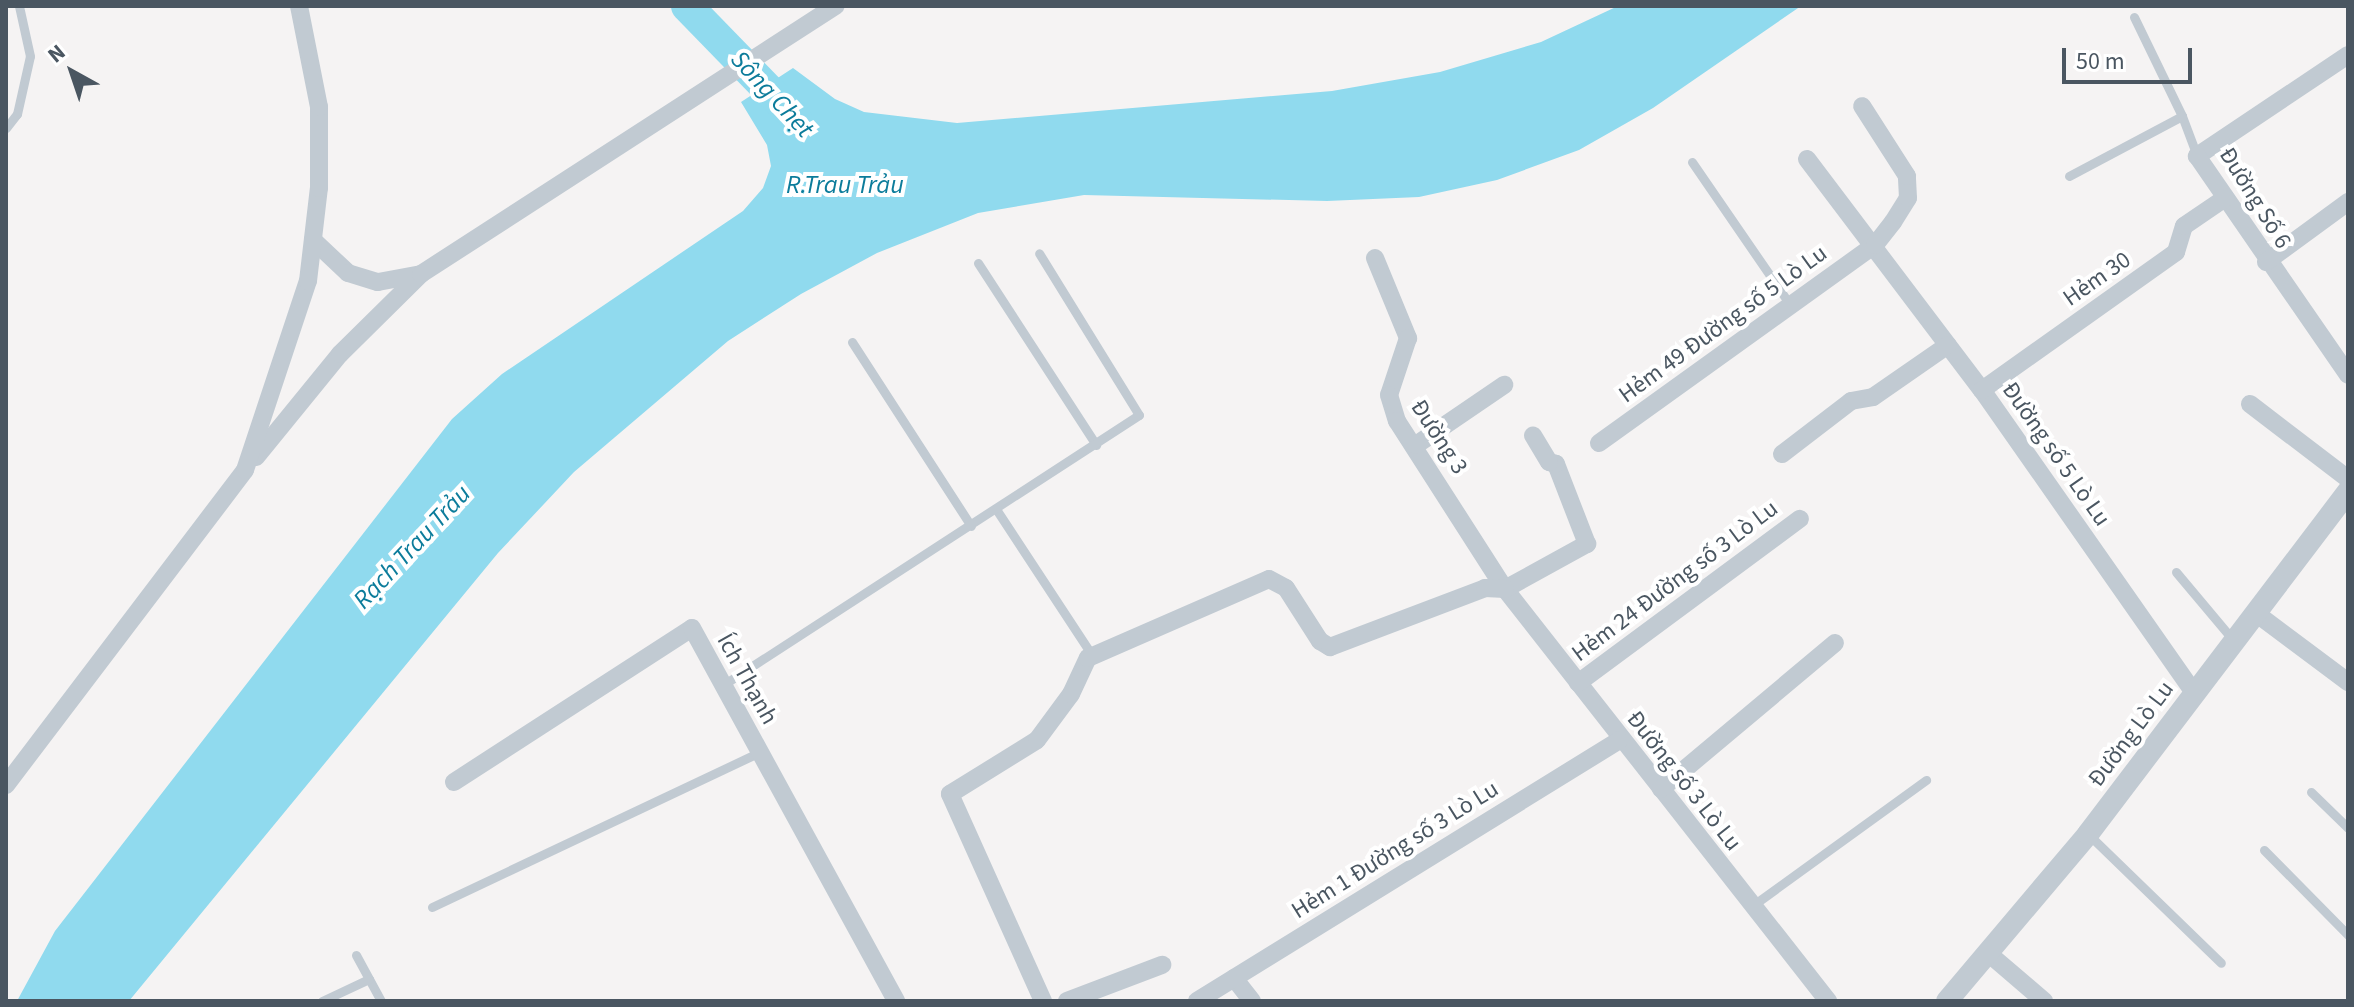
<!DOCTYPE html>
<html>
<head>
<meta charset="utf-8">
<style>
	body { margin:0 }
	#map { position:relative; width:2354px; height:1007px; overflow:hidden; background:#f5f3f3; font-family:"Source Sans 3",sans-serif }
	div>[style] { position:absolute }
	.water>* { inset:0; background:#90daee }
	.river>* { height:32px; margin:-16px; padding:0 16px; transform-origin:16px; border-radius:16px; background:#90daee }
	.service>* { height:9px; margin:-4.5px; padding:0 4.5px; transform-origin:4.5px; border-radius:4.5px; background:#c1cad2 }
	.minor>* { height:18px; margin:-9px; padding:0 9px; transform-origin:9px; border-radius:9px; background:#c1cad2 }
	.tertiary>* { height:22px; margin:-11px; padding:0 11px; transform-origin:11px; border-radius:11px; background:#c1cad2 }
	span { translate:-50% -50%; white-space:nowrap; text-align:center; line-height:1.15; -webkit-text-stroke:8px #fff; paint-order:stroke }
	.street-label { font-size:24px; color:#4a5661 }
	.water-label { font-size:26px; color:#0c7c9b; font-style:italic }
	.frame { position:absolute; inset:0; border:8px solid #4a5661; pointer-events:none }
	.north { position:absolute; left:32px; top:32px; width:80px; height:80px; -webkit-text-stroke:6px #fff; paint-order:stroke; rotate:320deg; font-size:22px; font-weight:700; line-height:32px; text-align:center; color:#4a5661 }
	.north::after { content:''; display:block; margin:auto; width:28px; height:36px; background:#4a5661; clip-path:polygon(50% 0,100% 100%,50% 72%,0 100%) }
	.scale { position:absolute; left:2062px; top:48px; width:130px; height:36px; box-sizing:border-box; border:4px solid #4a5661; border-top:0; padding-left:10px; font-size:24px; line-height:28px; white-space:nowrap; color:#4a5661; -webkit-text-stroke:6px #fff; paint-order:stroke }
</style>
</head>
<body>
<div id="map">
	<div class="water">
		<div style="clip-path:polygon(1618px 6px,1801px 6px,1653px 108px,1579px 150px,1497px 180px,1419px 197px,1327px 201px,1084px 195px,978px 213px,877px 253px,801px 294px,728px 341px,574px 472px,498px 553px,129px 1001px,17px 1001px,55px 931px,452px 419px,502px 374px,743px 211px,763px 188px,771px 166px,767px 145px,741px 102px,793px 68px,835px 99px,864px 112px,957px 123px,1332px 91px,1440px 72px,1541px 42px)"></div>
	</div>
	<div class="river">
		<div style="left:687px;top:6px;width:156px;rotate:45.8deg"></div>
	</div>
	<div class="service">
		<div style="left:2134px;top:17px;width:110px;rotate:64.1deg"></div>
		<div style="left:6px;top:128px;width:18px;rotate:-52deg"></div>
		<div style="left:17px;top:114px;width:59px;rotate:-77.4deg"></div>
		<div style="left:30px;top:56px;width:51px;rotate:-102.4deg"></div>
		<div style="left:1692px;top:162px;width:171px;rotate:55.5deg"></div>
		<div style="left:2069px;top:176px;width:128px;rotate:-28deg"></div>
		<div style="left:2182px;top:116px;width:43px;rotate:69.4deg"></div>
		<div style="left:978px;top:263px;width:217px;rotate:57deg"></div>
		<div style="left:852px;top:342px;width:219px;rotate:57.1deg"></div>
		<div style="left:996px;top:509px;width:175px;rotate:56.7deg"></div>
		<div style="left:2176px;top:572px;width:89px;rotate:50deg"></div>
		<div style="left:723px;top:685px;width:496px;rotate:-33deg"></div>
		<div style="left:1139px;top:415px;width:190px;rotate:-121.7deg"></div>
		<div style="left:2311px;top:792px;width:52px;rotate:44.2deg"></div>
		<div style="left:2088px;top:834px;width:185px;rotate:44.1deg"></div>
		<div style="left:2264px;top:850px;width:120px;rotate:45.3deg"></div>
		<div style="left:1752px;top:906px;width:215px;rotate:-35.9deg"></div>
		<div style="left:432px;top:907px;width:363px;rotate:-25.3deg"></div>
		<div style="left:356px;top:955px;width:52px;rotate:61.5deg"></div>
		<div style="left:322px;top:1001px;width:52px;rotate:-25.1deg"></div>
	</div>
	<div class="minor">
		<div style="left:2348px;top:55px;width:182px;rotate:146.2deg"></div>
		<div style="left:2197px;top:156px;width:266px;rotate:55.4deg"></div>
		<div style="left:1807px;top:159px;width:290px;rotate:52.9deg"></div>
		<div style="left:1982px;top:390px;width:371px;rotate:55deg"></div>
		<div style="left:313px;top:240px;width:48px;rotate:43.3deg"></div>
		<div style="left:348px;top:273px;width:31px;rotate:17deg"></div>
		<div style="left:378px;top:282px;width:44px;rotate:-10.5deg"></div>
		<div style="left:1375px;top:258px;width:87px;rotate:67.6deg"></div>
		<div style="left:1408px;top:338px;width:60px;rotate:108.4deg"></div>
		<div style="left:1389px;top:395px;width:27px;rotate:73deg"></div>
		<div style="left:1397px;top:421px;width:200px;rotate:57.3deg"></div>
		<div style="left:1505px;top:589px;width:524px;rotate:51.9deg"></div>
		<div style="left:2266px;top:262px;width:102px;rotate:-36.2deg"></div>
		<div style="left:1982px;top:390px;width:238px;rotate:-35.4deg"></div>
		<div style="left:2176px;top:252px;width:27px;rotate:-73deg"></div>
		<div style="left:2184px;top:226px;width:50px;rotate:-34.3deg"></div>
		<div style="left:2250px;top:404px;width:123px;rotate:37.4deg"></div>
		<div style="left:1599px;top:443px;width:340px;rotate:-35.7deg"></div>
		<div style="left:1875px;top:245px;width:29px;rotate:-52deg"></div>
		<div style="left:1893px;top:222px;width:28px;rotate:-58deg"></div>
		<div style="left:1908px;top:198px;width:22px;rotate:-93deg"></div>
		<div style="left:1907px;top:176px;width:83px;rotate:-122.7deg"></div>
		<div style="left:1416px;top:445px;width:107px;rotate:-34.3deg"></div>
		<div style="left:1782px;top:454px;width:87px;rotate:-37.5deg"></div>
		<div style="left:1851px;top:401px;width:22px;rotate:-10deg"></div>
		<div style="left:1873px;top:397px;width:91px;rotate:-34.7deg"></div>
		<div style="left:256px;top:457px;width:133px;rotate:-50.8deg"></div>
		<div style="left:340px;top:354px;width:114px;rotate:-44.6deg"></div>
		<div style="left:421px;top:274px;width:494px;rotate:-32.9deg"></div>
		<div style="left:1505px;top:589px;width:94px;rotate:-28.8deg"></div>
		<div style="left:1587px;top:544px;width:86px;rotate:-111.2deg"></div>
		<div style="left:1556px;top:464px;width:7px;rotate:-164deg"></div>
		<div style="left:1549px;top:462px;width:31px;rotate:-121deg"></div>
		<div style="left:2257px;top:614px;width:114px;rotate:36.8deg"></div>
		<div style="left:1578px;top:683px;width:276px;rotate:-36.5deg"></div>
		<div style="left:454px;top:782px;width:283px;rotate:-32.9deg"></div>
		<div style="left:692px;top:628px;width:425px;rotate:61.3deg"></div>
		<div style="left:6px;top:785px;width:395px;rotate:-52.8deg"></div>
		<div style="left:245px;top:470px;width:199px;rotate:-71.6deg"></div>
		<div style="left:308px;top:281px;width:94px;rotate:-83.3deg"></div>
		<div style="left:319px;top:188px;width:81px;rotate:-90deg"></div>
		<div style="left:319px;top:107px;width:103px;rotate:-101.2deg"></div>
		<div style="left:1661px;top:789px;width:227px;rotate:-40deg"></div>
		<div style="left:1988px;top:953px;width:74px;rotate:40.6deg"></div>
		<div style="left:1234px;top:978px;width:29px;rotate:52deg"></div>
		<div style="left:1043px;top:1001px;width:227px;rotate:-114.2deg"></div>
		<div style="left:950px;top:794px;width:102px;rotate:-31.8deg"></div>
		<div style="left:1037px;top:740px;width:57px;rotate:-53.5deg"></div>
		<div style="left:1071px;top:694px;width:40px;rotate:-65deg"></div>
		<div style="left:1088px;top:658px;width:197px;rotate:-23.6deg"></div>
		<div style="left:1269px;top:579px;width:19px;rotate:28deg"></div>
		<div style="left:1286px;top:588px;width:63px;rotate:57.3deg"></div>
		<div style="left:1320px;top:641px;width:12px;rotate:31deg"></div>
		<div style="left:1330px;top:647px;width:166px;rotate:-20.8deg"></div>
		<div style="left:1485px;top:588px;width:20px;rotate:3deg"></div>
		<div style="left:1067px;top:1001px;width:102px;rotate:-20.8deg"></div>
		<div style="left:1197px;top:1001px;width:496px;rotate:-31.7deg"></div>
	</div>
	<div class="tertiary">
		<div style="left:1947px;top:1001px;width:219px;rotate:-49.8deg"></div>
		<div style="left:2088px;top:834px;width:430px;rotate:-52.8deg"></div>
	</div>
	<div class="street-label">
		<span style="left:2255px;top:198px;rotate:58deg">Đường Số 6</span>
		<span style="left:2097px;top:279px;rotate:-35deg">Hẻm 30</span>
		<span style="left:1723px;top:324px;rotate:-36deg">Hẻm 49 Đường số 5 Lò Lu</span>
		<span style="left:1439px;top:437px;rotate:57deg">Đường 3</span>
		<span style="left:2056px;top:454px;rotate:55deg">Đường số 5 Lò Lu</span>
		<span style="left:1675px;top:581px;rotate:-37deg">Hẻm 24 Đường số 3 Lò Lu</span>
		<span style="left:747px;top:679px;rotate:61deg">Ích Thạnh</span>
		<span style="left:2131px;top:734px;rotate:-53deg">Đường Lò Lu</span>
		<span style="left:1684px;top:781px;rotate:52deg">Đường số 3 Lò Lu</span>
		<span style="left:1395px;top:850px;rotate:-32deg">Hẻm 1 Đường số 3 Lò Lu</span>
	</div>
	<div class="water-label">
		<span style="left:772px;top:94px;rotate:47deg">Sông Chẹt</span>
		<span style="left:845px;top:185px">R.Trau Trảu</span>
		<span style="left:412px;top:547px;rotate:-47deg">Rạch Trau Trảu</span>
	</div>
	<div class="frame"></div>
	<div class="north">N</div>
	<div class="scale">50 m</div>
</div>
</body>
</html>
